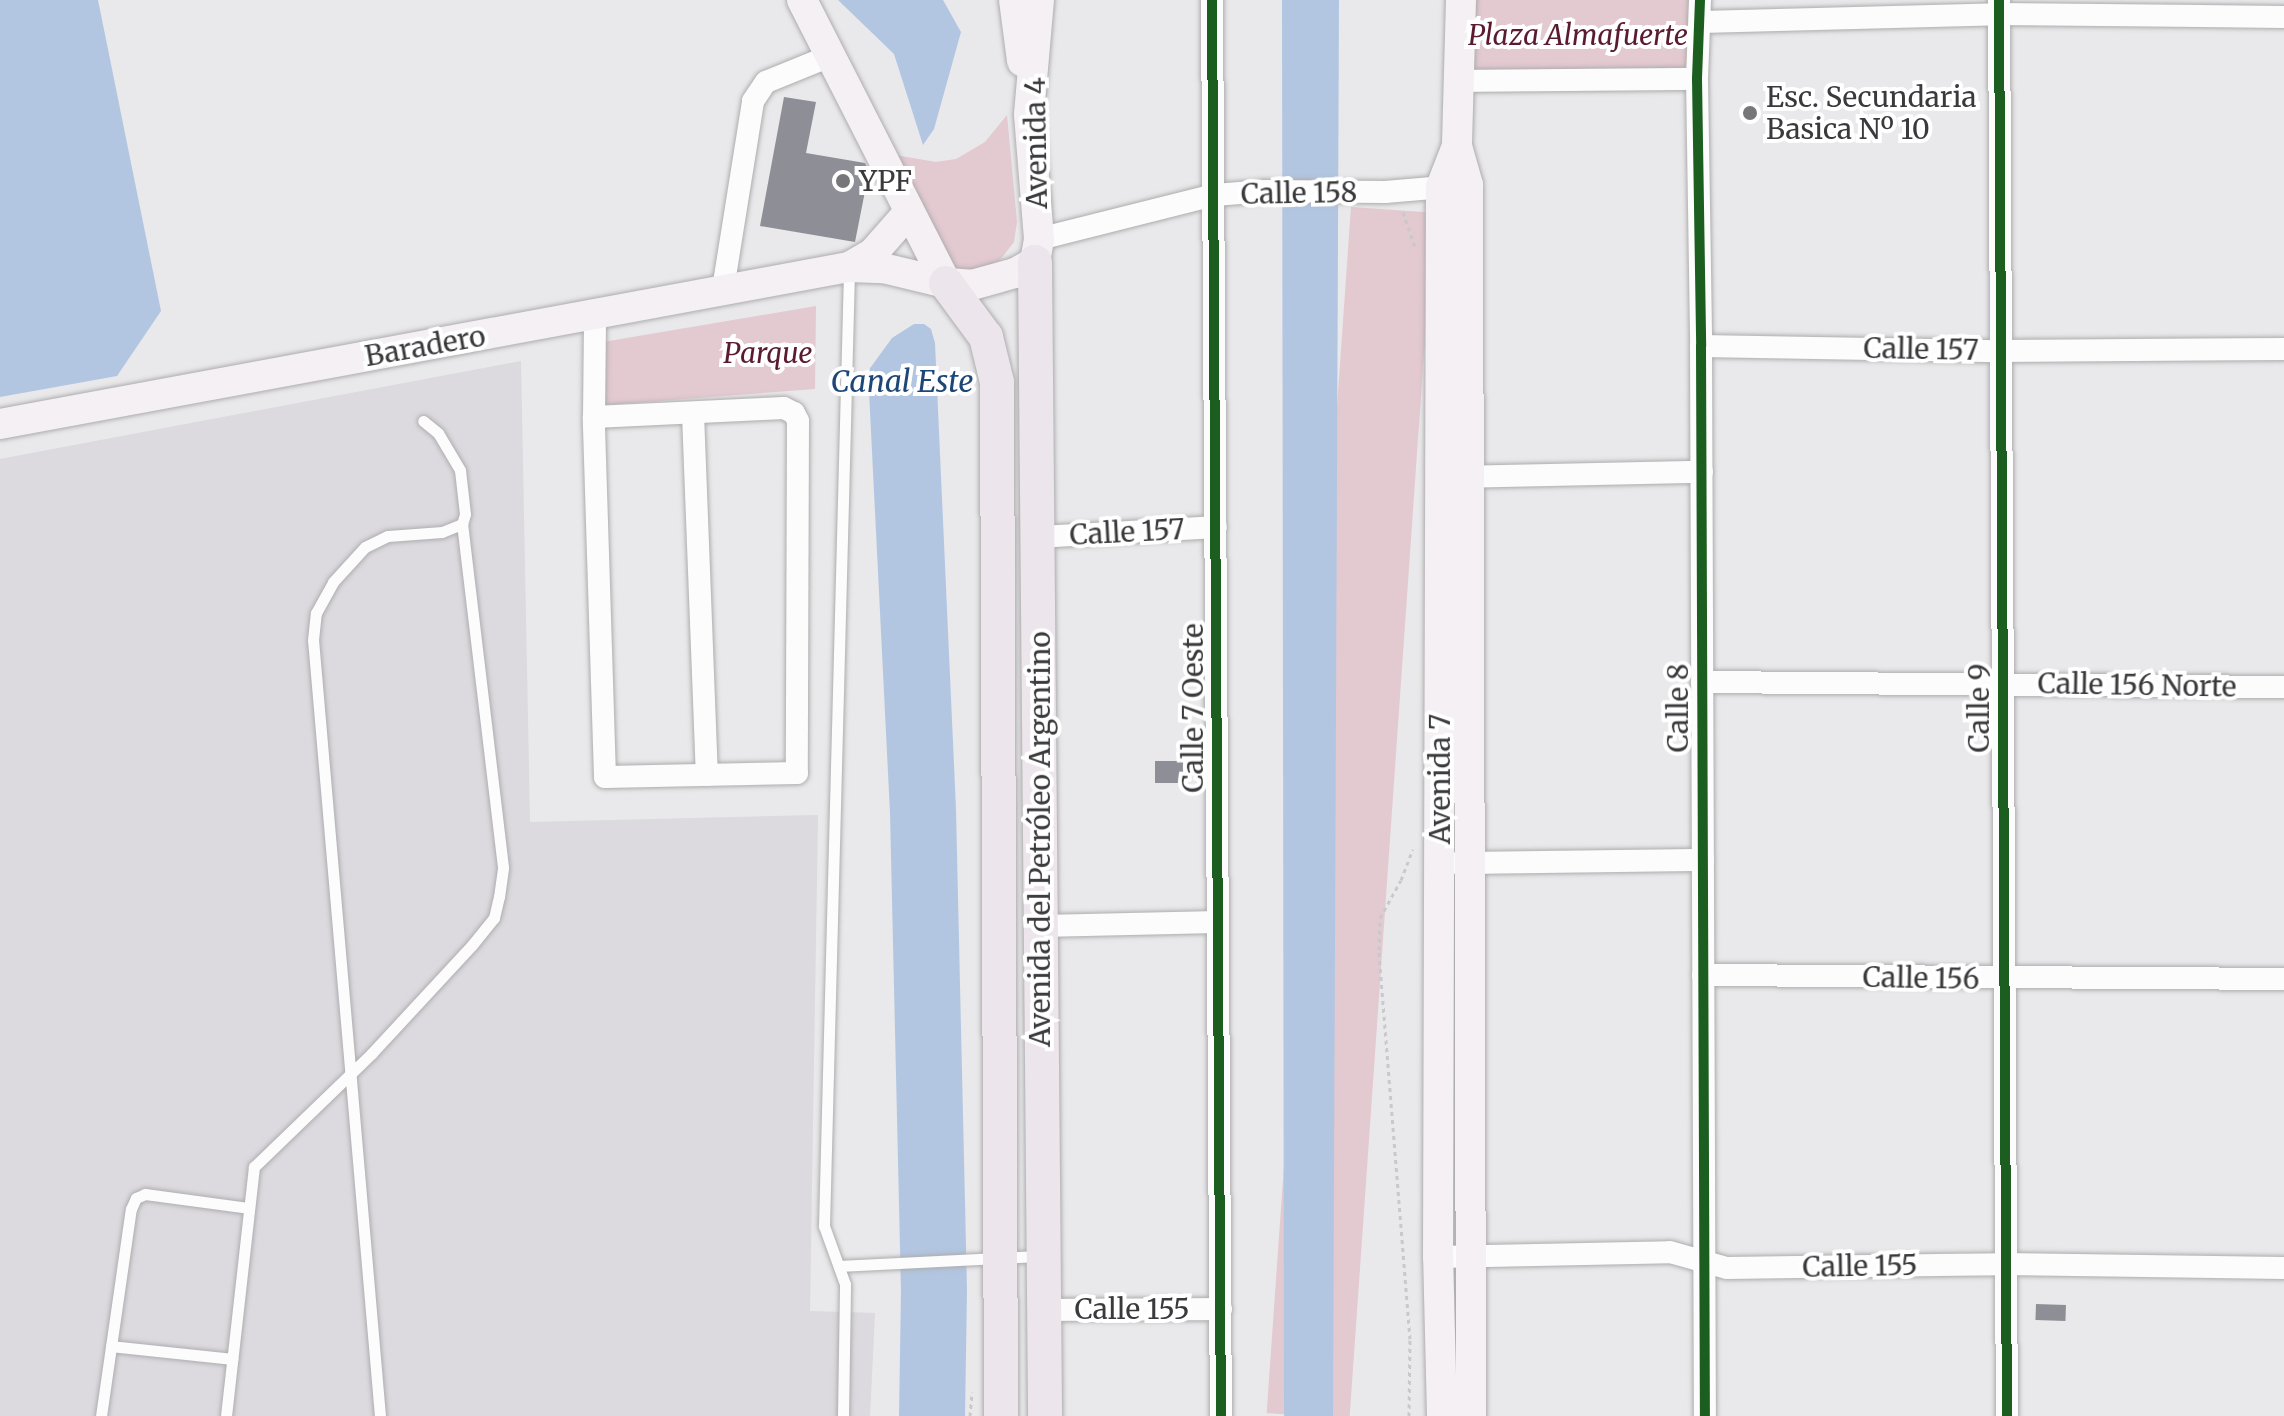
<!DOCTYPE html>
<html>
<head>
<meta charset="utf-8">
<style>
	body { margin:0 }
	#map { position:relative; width:2284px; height:1416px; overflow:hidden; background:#e9e8ea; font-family:Merriweather,serif }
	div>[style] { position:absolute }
	.built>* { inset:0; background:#dcd9df }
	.green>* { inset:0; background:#e3c9d0; transform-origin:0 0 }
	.water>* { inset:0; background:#b2c6e1 }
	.building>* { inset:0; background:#8e8e96; transform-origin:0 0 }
	.path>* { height:3px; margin-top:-1.5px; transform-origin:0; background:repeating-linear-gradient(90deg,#c9c8ca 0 4px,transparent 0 8px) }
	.roads { filter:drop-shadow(0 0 2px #aeadae) drop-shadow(0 0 2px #aeadae) }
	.lane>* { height:11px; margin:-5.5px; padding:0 5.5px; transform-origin:5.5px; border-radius:5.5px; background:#fcfcfc }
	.street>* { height:22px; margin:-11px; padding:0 11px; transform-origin:11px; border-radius:11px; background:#fcfcfc }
	.secondary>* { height:30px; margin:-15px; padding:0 15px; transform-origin:15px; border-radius:15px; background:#f4f0f3 }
	.primary>* { height:34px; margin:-17px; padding:0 17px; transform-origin:17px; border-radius:17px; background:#ece5eb }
	.cycleway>* { height:10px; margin:-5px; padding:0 5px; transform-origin:5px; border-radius:5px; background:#1b5e20 }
	.dots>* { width:22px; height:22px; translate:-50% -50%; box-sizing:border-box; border:4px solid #fff; border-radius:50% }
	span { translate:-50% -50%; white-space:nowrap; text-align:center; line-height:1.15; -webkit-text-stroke:8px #fff; paint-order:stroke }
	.park-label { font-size:28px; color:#5a1b30; font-style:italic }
	.poi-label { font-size:28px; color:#3a393b }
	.left { translate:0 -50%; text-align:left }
	.street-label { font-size:28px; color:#3a393b }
	.water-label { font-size:30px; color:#1e4676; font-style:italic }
</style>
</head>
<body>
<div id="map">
	<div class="built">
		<div style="clip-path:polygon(521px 361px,530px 822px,818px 815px,810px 1311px,875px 1313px,870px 1416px,0 1416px,0 459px)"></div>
	</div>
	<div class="green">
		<div style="left:1467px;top:0;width:222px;height:72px"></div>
		<div style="clip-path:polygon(1007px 115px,1017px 222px,1014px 242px,1000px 260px,977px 271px,954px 267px,895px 155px,936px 162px,956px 159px,985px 142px)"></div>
		<div style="left:1351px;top:207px;width:83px;height:1209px;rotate:4deg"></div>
		<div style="clip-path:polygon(816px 306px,815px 389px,605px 405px,603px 342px)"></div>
	</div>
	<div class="water">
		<div style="clip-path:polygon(0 0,98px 0,161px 311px,117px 376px,0 397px)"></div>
		<div style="clip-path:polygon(838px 0,943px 0,961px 32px,934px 129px,923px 145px,894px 54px)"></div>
		<div style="clip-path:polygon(1282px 0,1339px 0,1333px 1416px,1284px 1416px)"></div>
		<div style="clip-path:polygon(914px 324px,924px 324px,931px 329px,935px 343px,956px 809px,967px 1290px,965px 1416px,899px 1416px,901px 1291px,890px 813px,868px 371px,892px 338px)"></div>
	</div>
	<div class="building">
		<div style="clip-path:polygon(784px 97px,816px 102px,806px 153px,865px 163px,869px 171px,855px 242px,760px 226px)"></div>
		<div style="left:1155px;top:761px;width:28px;height:22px"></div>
		<div style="left:2036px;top:1304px;width:30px;height:16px;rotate:2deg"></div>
	</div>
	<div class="path">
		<div style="left:1403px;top:212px;width:36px;rotate:71deg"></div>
		<div style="left:970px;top:1416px;width:24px;rotate:-85deg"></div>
		<div style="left:1409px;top:1416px;width:77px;rotate:-89.3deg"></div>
		<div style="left:1410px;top:1339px;width:390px;rotate:-94.6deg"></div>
		<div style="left:1379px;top:950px;width:32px;rotate:-88deg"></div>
		<div style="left:1380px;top:918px;width:43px;rotate:-61.1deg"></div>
		<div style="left:1401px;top:880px;width:33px;rotate:-69deg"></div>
	</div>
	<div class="roads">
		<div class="lane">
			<div style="left:839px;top:1266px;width:199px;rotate:-2.9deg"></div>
			<div style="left:111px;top:1346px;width:122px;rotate:6.1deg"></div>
			<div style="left:101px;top:1416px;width:209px;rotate:-81.8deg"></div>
			<div style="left:131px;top:1209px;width:12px;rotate:-66deg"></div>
			<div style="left:136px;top:1198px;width:10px;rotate:-24deg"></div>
			<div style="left:145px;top:1194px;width:104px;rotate:7.7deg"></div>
			<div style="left:226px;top:1416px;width:251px;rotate:-83.6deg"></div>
			<div style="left:254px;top:1167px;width:163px;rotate:-44deg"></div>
			<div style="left:371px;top:1054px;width:149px;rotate:-47.2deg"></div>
			<div style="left:472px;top:945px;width:35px;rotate:-51deg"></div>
			<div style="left:494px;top:918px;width:22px;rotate:-77deg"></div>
			<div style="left:499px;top:897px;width:30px;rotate:-82deg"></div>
			<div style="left:503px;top:867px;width:345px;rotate:-96.8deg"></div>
			<div style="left:462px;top:524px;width:10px;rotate:-73deg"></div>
			<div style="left:465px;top:514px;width:44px;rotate:-96.5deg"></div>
			<div style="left:460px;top:470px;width:43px;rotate:-120.7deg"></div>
			<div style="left:438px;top:433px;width:19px;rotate:-141deg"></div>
			<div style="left:380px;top:1416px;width:779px;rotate:-94.93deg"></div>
			<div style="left:313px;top:640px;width:27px;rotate:-84deg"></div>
			<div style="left:316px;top:613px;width:35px;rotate:-61deg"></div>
			<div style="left:333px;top:582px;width:47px;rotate:-47.6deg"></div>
			<div style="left:365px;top:547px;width:25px;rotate:-26deg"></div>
			<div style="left:388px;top:536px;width:54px;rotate:-4.2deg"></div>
			<div style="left:442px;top:532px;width:22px;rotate:-22deg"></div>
			<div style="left:843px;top:1416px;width:132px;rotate:-89.1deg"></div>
			<div style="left:845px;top:1284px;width:62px;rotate:-109.9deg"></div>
			<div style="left:824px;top:1226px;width:957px;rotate:-88.5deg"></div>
		</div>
		<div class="street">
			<div style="left:1212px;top:0;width:1416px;rotate:89.64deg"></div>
			<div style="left:1700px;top:0;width:79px;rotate:92.2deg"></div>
			<div style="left:1697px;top:79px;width:267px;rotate:89.1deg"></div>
			<div style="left:1701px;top:346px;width:1070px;rotate:89.79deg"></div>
			<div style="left:1999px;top:0;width:1416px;rotate:89.68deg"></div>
			<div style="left:1701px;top:22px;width:298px;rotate:-1.5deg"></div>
			<div style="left:1999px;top:14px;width:285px;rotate:0.6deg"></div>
			<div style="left:1461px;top:81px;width:236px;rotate:-0.5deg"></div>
			<div style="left:1039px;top:239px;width:180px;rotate:-14.1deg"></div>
			<div style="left:1214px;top:195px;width:52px;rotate:-4.4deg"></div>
			<div style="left:1266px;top:191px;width:119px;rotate:0.5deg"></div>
			<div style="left:1385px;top:192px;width:71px;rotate:-4.8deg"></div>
			<div style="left:723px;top:289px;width:190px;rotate:-80.9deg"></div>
			<div style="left:753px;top:101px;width:23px;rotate:-56deg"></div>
			<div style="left:766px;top:82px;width:69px;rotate:-22.1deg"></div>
			<div style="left:1701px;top:346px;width:298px;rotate:1deg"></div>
			<div style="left:1999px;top:351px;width:285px;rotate:-0.4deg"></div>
			<div style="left:693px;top:414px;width:361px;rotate:87.8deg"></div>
			<div style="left:594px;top:417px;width:190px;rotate:-2.7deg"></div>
			<div style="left:784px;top:408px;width:11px;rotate:27deg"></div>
			<div style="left:794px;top:413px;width:9px;rotate:63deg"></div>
			<div style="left:798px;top:421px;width:352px;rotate:90.2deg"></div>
			<div style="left:797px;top:773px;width:192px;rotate:178.8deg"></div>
			<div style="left:605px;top:777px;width:360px;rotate:-91.8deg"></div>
			<div style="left:594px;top:417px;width:102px;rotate:-89.4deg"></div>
			<div style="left:1455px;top:477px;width:247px;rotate:-1.2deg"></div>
			<div style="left:1038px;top:537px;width:178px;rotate:-3.2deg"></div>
			<div style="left:1702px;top:682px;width:582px;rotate:0.49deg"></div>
			<div style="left:1457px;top:863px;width:246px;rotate:-0.7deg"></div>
			<div style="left:1041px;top:926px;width:177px;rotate:-1.3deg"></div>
			<div style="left:1703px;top:975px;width:581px;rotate:0.39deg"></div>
			<div style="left:1438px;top:1257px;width:232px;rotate:-1.2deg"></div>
			<div style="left:1670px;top:1252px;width:59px;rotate:15.7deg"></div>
			<div style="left:1727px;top:1268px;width:277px;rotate:-0.8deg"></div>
			<div style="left:2004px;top:1264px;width:280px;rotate:0.8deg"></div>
			<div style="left:1044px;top:1310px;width:177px;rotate:-0.3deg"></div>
		</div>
		<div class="secondary">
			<div style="left:802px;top:0;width:318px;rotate:63deg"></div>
			<div style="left:1014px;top:0;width:62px;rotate:82.5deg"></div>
			<div style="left:1461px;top:0;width:146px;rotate:91.6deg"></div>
			<div style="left:1457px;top:146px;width:41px;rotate:74.2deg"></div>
			<div style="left:1468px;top:185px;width:1231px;rotate:89.86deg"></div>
			<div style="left:849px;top:267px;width:28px;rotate:-30deg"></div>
			<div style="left:873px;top:253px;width:55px;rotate:-48.7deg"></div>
			<div style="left:0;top:424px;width:863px;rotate:-10.48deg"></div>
			<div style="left:849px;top:267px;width:34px;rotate:2deg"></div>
			<div style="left:883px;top:268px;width:65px;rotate:13.4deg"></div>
			<div style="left:946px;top:283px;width:26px;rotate:4deg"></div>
			<div style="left:972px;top:285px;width:45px;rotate:-15.6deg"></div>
			<div style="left:1015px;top:273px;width:23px;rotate:-29deg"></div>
			<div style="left:1035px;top:262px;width:23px;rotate:-80deg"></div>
			<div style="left:1039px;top:239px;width:125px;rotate:-94.6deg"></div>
			<div style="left:1029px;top:114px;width:114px;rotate:-85deg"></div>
			<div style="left:1442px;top:1416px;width:159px;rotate:-91.4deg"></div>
			<div style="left:1438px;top:1257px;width:1070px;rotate:-89.84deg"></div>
			<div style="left:1441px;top:187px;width:44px;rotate:-68.7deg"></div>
		</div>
		<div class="primary">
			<div style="left:1035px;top:262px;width:1154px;rotate:89.5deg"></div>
			<div style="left:946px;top:283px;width:67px;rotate:53.5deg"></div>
			<div style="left:986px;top:337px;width:46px;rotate:76.3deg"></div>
			<div style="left:997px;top:382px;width:1034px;rotate:89.78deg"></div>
		</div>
	</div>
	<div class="cycleway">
		<div style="left:1212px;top:0;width:1416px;rotate:89.64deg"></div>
		<div style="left:1700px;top:0;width:79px;rotate:92.2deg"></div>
		<div style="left:1697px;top:79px;width:267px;rotate:89.1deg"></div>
		<div style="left:1701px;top:346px;width:1070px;rotate:89.79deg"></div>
		<div style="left:1999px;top:0;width:1416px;rotate:89.68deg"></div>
	</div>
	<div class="dots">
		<div style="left:1750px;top:113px;background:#777678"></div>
		<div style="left:843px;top:181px;background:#777678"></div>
	</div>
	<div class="park-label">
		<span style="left:1578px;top:35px">Plaza Almafuerte</span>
		<span style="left:768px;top:353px">Parque</span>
	</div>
	<div class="poi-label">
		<span class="left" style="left:1766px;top:113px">Esc. Secundaria<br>Basica Nº 10</span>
		<span class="left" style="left:859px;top:181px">YPF</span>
	</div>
	<div class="street-label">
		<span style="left:1036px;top:143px;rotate:-91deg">Avenida 4</span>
		<span style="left:1299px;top:193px;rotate:-1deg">Calle 158</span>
		<span style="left:425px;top:346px;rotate:-10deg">Baradero</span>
		<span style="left:1921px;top:349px;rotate:1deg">Calle 157</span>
		<span style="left:1127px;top:532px;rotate:-3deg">Calle 157</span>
		<span style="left:2137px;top:685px;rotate:1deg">Calle 156 Norte</span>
		<span style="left:1193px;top:708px;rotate:-90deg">Calle 7 Oeste</span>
		<span style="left:1678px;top:708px;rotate:-90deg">Calle 8</span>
		<span style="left:1979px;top:708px;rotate:-90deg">Calle 9</span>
		<span style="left:1440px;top:779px;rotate:-90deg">Avenida 7</span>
		<span style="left:1040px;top:839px;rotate:-90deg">Avenida del Petróleo Argentino</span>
		<span style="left:1921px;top:978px;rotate:1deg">Calle 156</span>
		<span style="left:1860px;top:1266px;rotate:-1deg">Calle 155</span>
		<span style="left:1132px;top:1309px">Calle 155</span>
	</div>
	<div class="water-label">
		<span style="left:902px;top:381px">Canal Este</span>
	</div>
</div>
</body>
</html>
